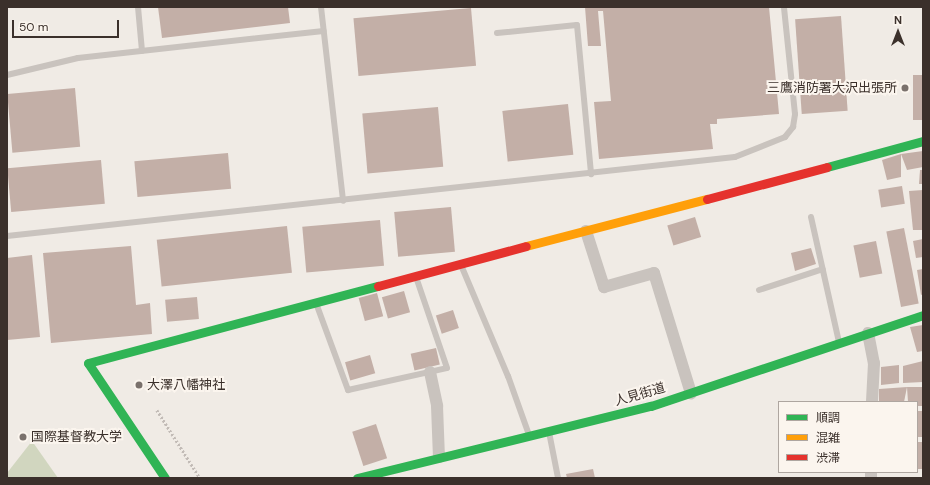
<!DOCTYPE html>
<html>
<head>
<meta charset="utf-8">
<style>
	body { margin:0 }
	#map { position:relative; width:930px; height:485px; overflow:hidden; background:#f0ebe5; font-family:"DM Sans","Noto Sans JP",sans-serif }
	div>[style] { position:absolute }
	.green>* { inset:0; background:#d1d6bf }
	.building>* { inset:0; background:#c3afa7; transform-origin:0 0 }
	.path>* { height:2.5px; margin-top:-1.25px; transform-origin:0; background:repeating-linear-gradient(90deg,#c2bbb6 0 2px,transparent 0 4px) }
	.lane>* { height:6px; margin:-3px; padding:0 3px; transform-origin:3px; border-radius:3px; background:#c9c3be }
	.street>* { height:12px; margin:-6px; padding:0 6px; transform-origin:6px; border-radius:6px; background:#c9c3be }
	.fast>* { height:9px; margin:-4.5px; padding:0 4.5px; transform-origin:4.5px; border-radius:4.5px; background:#30b455 }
	.slow>* { height:9px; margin:-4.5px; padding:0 4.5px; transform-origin:4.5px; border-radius:4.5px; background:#ff9f0a }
	.jam>* { height:9px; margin:-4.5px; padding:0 4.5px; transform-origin:4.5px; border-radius:4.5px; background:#e5322d }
	.dots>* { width:11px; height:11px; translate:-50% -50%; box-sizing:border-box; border:2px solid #fbf5ee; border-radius:50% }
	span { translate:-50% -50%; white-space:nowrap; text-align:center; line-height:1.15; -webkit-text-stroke:4px #fbf5ee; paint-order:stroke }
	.poi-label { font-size:13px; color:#3b302b }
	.right { translate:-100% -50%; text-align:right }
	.left { translate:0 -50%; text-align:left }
	.street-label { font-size:13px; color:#3b302b }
	.frame { position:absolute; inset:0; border:8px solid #3b302b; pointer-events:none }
	.legend { position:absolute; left:778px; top:401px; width:140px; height:72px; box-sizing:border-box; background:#fbf5ee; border:1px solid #aea6a0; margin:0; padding:5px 7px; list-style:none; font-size:12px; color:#3b302b }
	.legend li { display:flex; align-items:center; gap:8px; height:20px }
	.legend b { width:20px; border:1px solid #aea6a0 }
	.north { position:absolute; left:878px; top:12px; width:40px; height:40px; -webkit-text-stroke:3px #fbf5ee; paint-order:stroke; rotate:0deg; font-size:11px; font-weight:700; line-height:16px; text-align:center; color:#3b302b }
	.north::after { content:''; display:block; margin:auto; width:14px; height:18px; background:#3b302b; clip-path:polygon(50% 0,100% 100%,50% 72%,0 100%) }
	.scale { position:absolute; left:12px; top:20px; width:107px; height:18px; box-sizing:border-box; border:2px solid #3b302b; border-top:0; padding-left:5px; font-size:12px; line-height:14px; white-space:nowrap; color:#3b302b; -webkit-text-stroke:3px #fbf5ee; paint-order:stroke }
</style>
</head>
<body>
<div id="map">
	<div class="green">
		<div style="clip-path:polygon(32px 441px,58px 478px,7px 478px,7px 473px)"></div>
	</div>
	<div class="building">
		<div style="clip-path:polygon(158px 7px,288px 7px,290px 23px,162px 38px)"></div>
		<div style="clip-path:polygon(585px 7px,769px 7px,779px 114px,717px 119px,717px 124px,710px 124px,713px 149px,599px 159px,594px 102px,611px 101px,603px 11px,598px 11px,601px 46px,588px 46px)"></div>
		<div style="left:471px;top:8px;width:58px;height:118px;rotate:85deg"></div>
		<div style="left:841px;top:16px;width:95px;height:46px;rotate:86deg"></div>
		<div style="left:913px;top:75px;width:10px;height:45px"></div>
		<div style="left:75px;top:88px;width:59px;height:68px;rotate:85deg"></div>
		<div style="left:568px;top:104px;width:51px;height:66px;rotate:84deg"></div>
		<div style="left:438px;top:107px;width:60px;height:76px;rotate:85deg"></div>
		<div style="clip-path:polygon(923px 151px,923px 167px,907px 170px,901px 154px)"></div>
		<div style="left:228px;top:153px;width:36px;height:94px;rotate:85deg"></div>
		<div style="clip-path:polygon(901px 154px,901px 177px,887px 180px,882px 160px)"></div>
		<div style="left:101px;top:160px;width:44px;height:94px;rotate:85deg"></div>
		<div style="clip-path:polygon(920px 170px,923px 170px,923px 184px,919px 184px)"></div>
		<div style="left:902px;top:186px;width:18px;height:24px;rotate:81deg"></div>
		<div style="clip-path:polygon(923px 190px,923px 230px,913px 230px,909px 191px)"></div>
		<div style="left:451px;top:207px;width:45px;height:57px;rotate:85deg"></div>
		<div style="left:695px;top:217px;width:21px;height:29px;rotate:73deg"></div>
		<div style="left:380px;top:220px;width:46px;height:78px;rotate:85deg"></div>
		<div style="left:287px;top:226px;width:47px;height:131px;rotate:84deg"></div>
		<div style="left:904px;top:228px;width:77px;height:18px;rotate:79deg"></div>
		<div style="clip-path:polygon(923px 239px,923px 257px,916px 258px,913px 241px)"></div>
		<div style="left:876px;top:241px;width:33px;height:23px;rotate:79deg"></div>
		<div style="clip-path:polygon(131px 246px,136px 305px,150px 303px,152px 334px,51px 343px,43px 253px)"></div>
		<div style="clip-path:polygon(811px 248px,816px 264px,795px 271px,791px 253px)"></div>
		<div style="clip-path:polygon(32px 255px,40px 337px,7px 340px,7px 258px)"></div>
		<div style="clip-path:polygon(923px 269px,923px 294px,921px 295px,917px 270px)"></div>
		<div style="left:404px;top:291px;width:22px;height:23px;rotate:74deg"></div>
		<div style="left:377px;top:293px;width:24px;height:19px;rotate:75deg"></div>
		<div style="left:197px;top:297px;width:22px;height:32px;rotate:85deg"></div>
		<div style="left:453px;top:310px;width:19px;height:18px;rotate:72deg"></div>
		<div style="clip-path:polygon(923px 325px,923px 351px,917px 352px,910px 327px)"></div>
		<div style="left:436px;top:348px;width:17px;height:26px;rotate:77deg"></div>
		<div style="left:370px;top:355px;width:19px;height:26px;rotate:74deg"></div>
		<div style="clip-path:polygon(923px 361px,923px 382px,903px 383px,903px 366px)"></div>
		<div style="clip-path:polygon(899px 365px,899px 383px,881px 385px,881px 367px)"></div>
		<div style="clip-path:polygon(907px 387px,904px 402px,879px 402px,879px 389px)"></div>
		<div style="clip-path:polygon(907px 387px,923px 387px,923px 406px,917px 406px,917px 402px,908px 402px)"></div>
		<div style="left:917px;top:411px;width:6px;height:26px"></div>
		<div style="left:376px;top:424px;width:36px;height:25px;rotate:72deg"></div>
		<div style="left:917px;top:442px;width:6px;height:27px"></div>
		<div style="clip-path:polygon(593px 469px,595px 478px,567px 478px,566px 474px)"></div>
	</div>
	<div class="path">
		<div style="left:157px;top:410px;width:80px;rotate:57.7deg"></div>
	</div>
	<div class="lane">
		<div style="left:138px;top:7px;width:44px;rotate:84.8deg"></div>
		<div style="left:321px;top:7px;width:195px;rotate:83.5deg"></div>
		<div style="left:497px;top:33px;width:80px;rotate:-5.7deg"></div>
		<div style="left:577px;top:25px;width:150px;rotate:84.6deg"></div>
		<div style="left:7px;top:75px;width:73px;rotate:-13.5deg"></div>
		<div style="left:78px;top:58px;width:247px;rotate:-6.3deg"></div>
		<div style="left:811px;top:217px;width:128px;rotate:77.4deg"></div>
		<div style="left:7px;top:236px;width:732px;rotate:-6.19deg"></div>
		<div style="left:735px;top:157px;width:54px;rotate:-21.8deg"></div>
		<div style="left:785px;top:137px;width:13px;rotate:-51deg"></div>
		<div style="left:793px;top:127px;width:13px;rotate:-81deg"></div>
		<div style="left:795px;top:114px;width:108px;rotate:-95.9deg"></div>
		<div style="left:461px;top:265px;width:121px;rotate:67.1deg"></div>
		<div style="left:508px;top:376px;width:63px;rotate:70.4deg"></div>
		<div style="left:759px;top:290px;width:67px;rotate:-18.2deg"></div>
		<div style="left:316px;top:303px;width:93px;rotate:69.8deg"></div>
		<div style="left:348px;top:390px;width:101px;rotate:-12.5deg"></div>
		<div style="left:447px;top:368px;width:96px;rotate:-108.8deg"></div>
		<div style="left:549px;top:432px;width:47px;rotate:78.9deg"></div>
	</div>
	<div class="street">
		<div style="left:586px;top:231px;width:59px;rotate:72.2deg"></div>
		<div style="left:604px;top:287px;width:52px;rotate:-15.6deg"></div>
		<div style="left:654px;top:273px;width:126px;rotate:72.9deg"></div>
		<div style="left:868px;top:333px;width:31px;rotate:79deg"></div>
		<div style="left:874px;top:363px;width:39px;rotate:93deg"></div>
		<div style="left:430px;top:372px;width:35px;rotate:78deg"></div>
		<div style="left:437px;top:406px;width:51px;rotate:87.8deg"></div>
		<div style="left:871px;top:472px;width:6px;rotate:90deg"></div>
	</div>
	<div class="fast">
		<div style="left:827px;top:167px;width:99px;rotate:-15.2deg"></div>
		<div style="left:165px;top:478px;width:138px;rotate:-123.8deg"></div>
		<div style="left:88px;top:363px;width:300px;rotate:-14.9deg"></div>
		<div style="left:357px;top:478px;width:303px;rotate:-13.8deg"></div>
		<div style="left:651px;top:406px;width:287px;rotate:-18.5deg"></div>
	</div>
	<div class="slow">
		<div style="left:526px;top:246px;width:187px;rotate:-14.6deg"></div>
	</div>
	<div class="jam">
		<div style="left:707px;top:199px;width:124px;rotate:-14.9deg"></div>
		<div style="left:378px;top:286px;width:153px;rotate:-15.1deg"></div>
	</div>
	<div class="dots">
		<div style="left:905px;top:88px;background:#7a716c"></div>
		<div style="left:139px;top:385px;background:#7a716c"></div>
		<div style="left:23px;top:437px;background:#7a716c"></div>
	</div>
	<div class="poi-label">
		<span class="right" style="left:897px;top:88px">三鷹消防署大沢出張所</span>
		<span class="left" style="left:147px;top:385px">大澤八幡神社</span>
		<span class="left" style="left:31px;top:437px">国際基督教大学</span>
	</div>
	<div class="street-label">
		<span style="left:640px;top:395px;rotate:-16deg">人見街道</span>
	</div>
	<div class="frame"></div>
	<ul class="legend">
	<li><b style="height:5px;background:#30b455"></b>順調</li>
	<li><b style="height:5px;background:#ff9f0a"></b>混雑</li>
	<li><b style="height:5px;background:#e5322d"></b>渋滞</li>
	</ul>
	<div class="north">N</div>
	<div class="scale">50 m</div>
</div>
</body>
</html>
